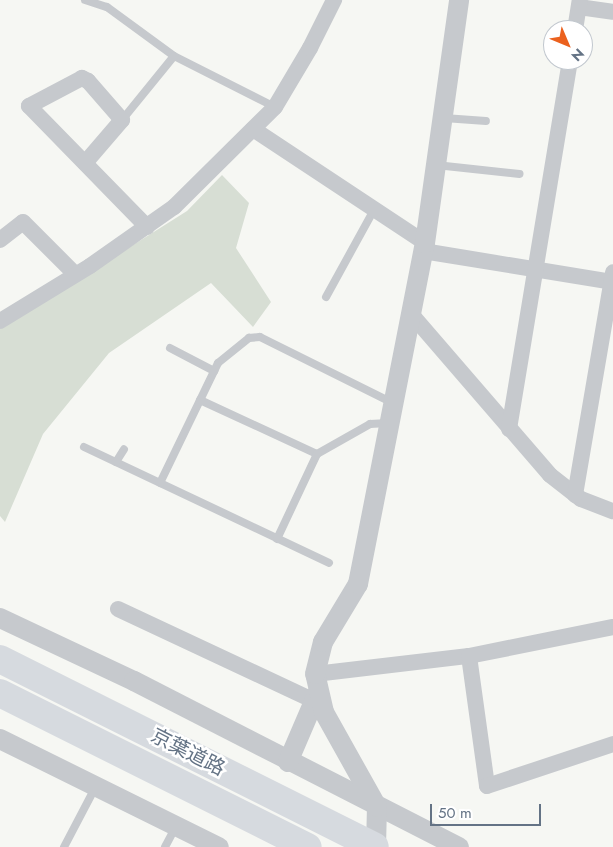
<!DOCTYPE html>
<html>
<head>
<meta charset="utf-8">
<style>
	body { margin:0 }
	#map { position:relative; width:613px; height:847px; overflow:hidden; background:#f6f7f3; font-family:Jost,"Noto Sans JP",sans-serif }
	div>[style] { position:absolute }
	.green>* { inset:0; background:#d7ded4 }
	.service>* { height:8px; margin:-4px; padding:0 4px; transform-origin:4px; border-radius:4px; background:#c6c9cd }
	.minor>* { height:16px; margin:-8px; padding:0 8px; transform-origin:8px; border-radius:8px; background:#c6c9cd }
	.tertiary>* { height:20px; margin:-10px; padding:0 10px; transform-origin:10px; border-radius:10px; background:#c6c9cd }
	.motorway>* { height:28px; margin:-14px; padding:0 14px; transform-origin:14px; border-radius:14px; background:#d6dadf }
	span { translate:-50% -50%; white-space:nowrap; text-align:center; line-height:1.15; -webkit-text-stroke:5px #fff; paint-order:stroke }
	.street-label { font-size:20px; color:#647385 }
	.north { position:absolute; left:543px; top:20px; width:50px; height:50px; box-sizing:border-box; background:#fff; border:1px solid #c1c7ce; border-radius:50%; rotate:135deg; font-size:14px; font-weight:700; line-height:20px; text-align:center; color:#647385 }
	.north::after { content:''; display:block; margin:auto; width:18px; height:22px; background:#eb611e; clip-path:polygon(50% 0,100% 100%,50% 72%,0 100%) }
	.scale { position:absolute; left:430px; top:804px; width:111px; height:22px; box-sizing:border-box; border:2px solid #647385; border-top:0; padding-left:6px; font-size:15px; line-height:18px; white-space:nowrap; color:#647385; -webkit-text-stroke:4px #fff; paint-order:stroke }
</style>
</head>
<body>
<div id="map">
	<div class="green">
		<div style="clip-path:polygon(222px 175px,249px 203px,236px 248px,271px 302px,253px 327px,211px 283px,109px 353px,43px 434px,5px 522px,0 516px,0 329px,187px 211px)"></div>
	</div>
	<div class="service">
		<div style="left:85px;top:0;width:23px;rotate:18deg"></div>
		<div style="left:107px;top:7px;width:83px;rotate:36.2deg"></div>
		<div style="left:174px;top:56px;width:113px;rotate:26.8deg"></div>
		<div style="left:444px;top:118px;width:42px;rotate:4.1deg"></div>
		<div style="left:122px;top:120px;width:82px;rotate:-50.9deg"></div>
		<div style="left:436px;top:165px;width:84px;rotate:6.1deg"></div>
		<div style="left:326px;top:297px;width:102px;rotate:-61.2deg"></div>
		<div style="left:170px;top:348px;width:50px;rotate:27.6deg"></div>
		<div style="left:200px;top:400px;width:129px;rotate:24.8deg"></div>
		<div style="left:317px;top:454px;width:61px;rotate:-29.5deg"></div>
		<div style="left:370px;top:424px;width:18px;rotate:-3deg"></div>
		<div style="left:84px;top:447px;width:271px;rotate:25.3deg"></div>
		<div style="left:116px;top:462px;width:15px;rotate:-58deg"></div>
		<div style="left:160px;top:483px;width:133px;rotate:-64.2deg"></div>
		<div style="left:218px;top:363px;width:40px;rotate:-39deg"></div>
		<div style="left:249px;top:338px;width:11px;rotate:-5deg"></div>
		<div style="left:260px;top:337px;width:148px;rotate:26.4deg"></div>
		<div style="left:277px;top:539px;width:94px;rotate:-64.8deg"></div>
		<div style="left:64px;top:847px;width:67px;rotate:-62.3deg"></div>
		<div style="left:165px;top:847px;width:21px;rotate:-62deg"></div>
	</div>
	<div class="minor">
		<div style="left:579px;top:7px;width:34px;rotate:8deg"></div>
		<div style="left:575px;top:30px;width:30px;rotate:-81deg"></div>
		<div style="left:253px;top:129px;width:206px;rotate:33.5deg"></div>
		<div style="left:85px;top:163px;width:57px;rotate:-49.3deg"></div>
		<div style="left:122px;top:120px;width:52px;rotate:-131.1deg"></div>
		<div style="left:88px;top:81px;width:7px;rotate:-153deg"></div>
		<div style="left:82px;top:78px;width:60px;rotate:152.2deg"></div>
		<div style="left:29px;top:106px;width:169px;rotate:45.7deg"></div>
		<div style="left:0;top:240px;width:29px;rotate:-38deg"></div>
		<div style="left:23px;top:222px;width:74px;rotate:45deg"></div>
		<div style="left:423px;top:251px;width:193px;rotate:9.3deg"></div>
		<div style="left:412px;top:315px;width:211px;rotate:49.2deg"></div>
		<div style="left:550px;top:475px;width:39px;rotate:38deg"></div>
		<div style="left:581px;top:499px;width:34px;rotate:21deg"></div>
		<div style="left:0;top:321px;width:105px;rotate:-31.4deg"></div>
		<div style="left:90px;top:266px;width:103px;rotate:-35.1deg"></div>
		<div style="left:174px;top:207px;width:142px;rotate:-44.7deg"></div>
		<div style="left:275px;top:107px;width:69px;rotate:-59.3deg"></div>
		<div style="left:310px;top:48px;width:54px;rotate:-63.4deg"></div>
		<div style="left:509px;top:429px;width:374px;rotate:-80.6deg"></div>
		<div style="left:575px;top:495px;width:226px;rotate:-80.3deg"></div>
		<div style="left:118px;top:609px;width:217px;rotate:25.1deg"></div>
		<div style="left:469px;top:656px;width:131px;rotate:82.1deg"></div>
		<div style="left:487px;top:786px;width:133px;rotate:-18.4deg"></div>
		<div style="left:315px;top:674px;width:155px;rotate:-6.7deg"></div>
		<div style="left:469px;top:656px;width:147px;rotate:-11.4deg"></div>
	</div>
	<div class="tertiary">
		<div style="left:0;top:618px;width:148px;rotate:25.2deg"></div>
		<div style="left:134px;top:681px;width:365px;rotate:27.1deg"></div>
		<div style="left:0;top:739px;width:244px;rotate:26.3deg"></div>
		<div style="left:288px;top:762px;width:76px;rotate:-66.8deg"></div>
		<div style="left:376px;top:847px;width:40px;rotate:-88.6deg"></div>
		<div style="left:377px;top:807px;width:109px;rotate:-119.2deg"></div>
		<div style="left:324px;top:712px;width:39px;rotate:-103deg"></div>
		<div style="left:315px;top:674px;width:33px;rotate:-76deg"></div>
		<div style="left:323px;top:642px;width:68px;rotate:-58.9deg"></div>
		<div style="left:358px;top:584px;width:348px;rotate:-78.9deg"></div>
		<div style="left:425px;top:243px;width:245px;rotate:-82deg"></div>
	</div>
	<div class="motorway">
		<div style="left:0;top:659px;width:419px;rotate:26.6deg"></div>
		<div style="left:0;top:693px;width:344px;rotate:26.6deg"></div>
	</div>
	<div class="street-label">
		<span style="left:188px;top:752px;rotate:27deg">京葉道路</span>
	</div>
	<div class="north">N</div>
	<div class="scale">50 m</div>
</div>
</body>
</html>
